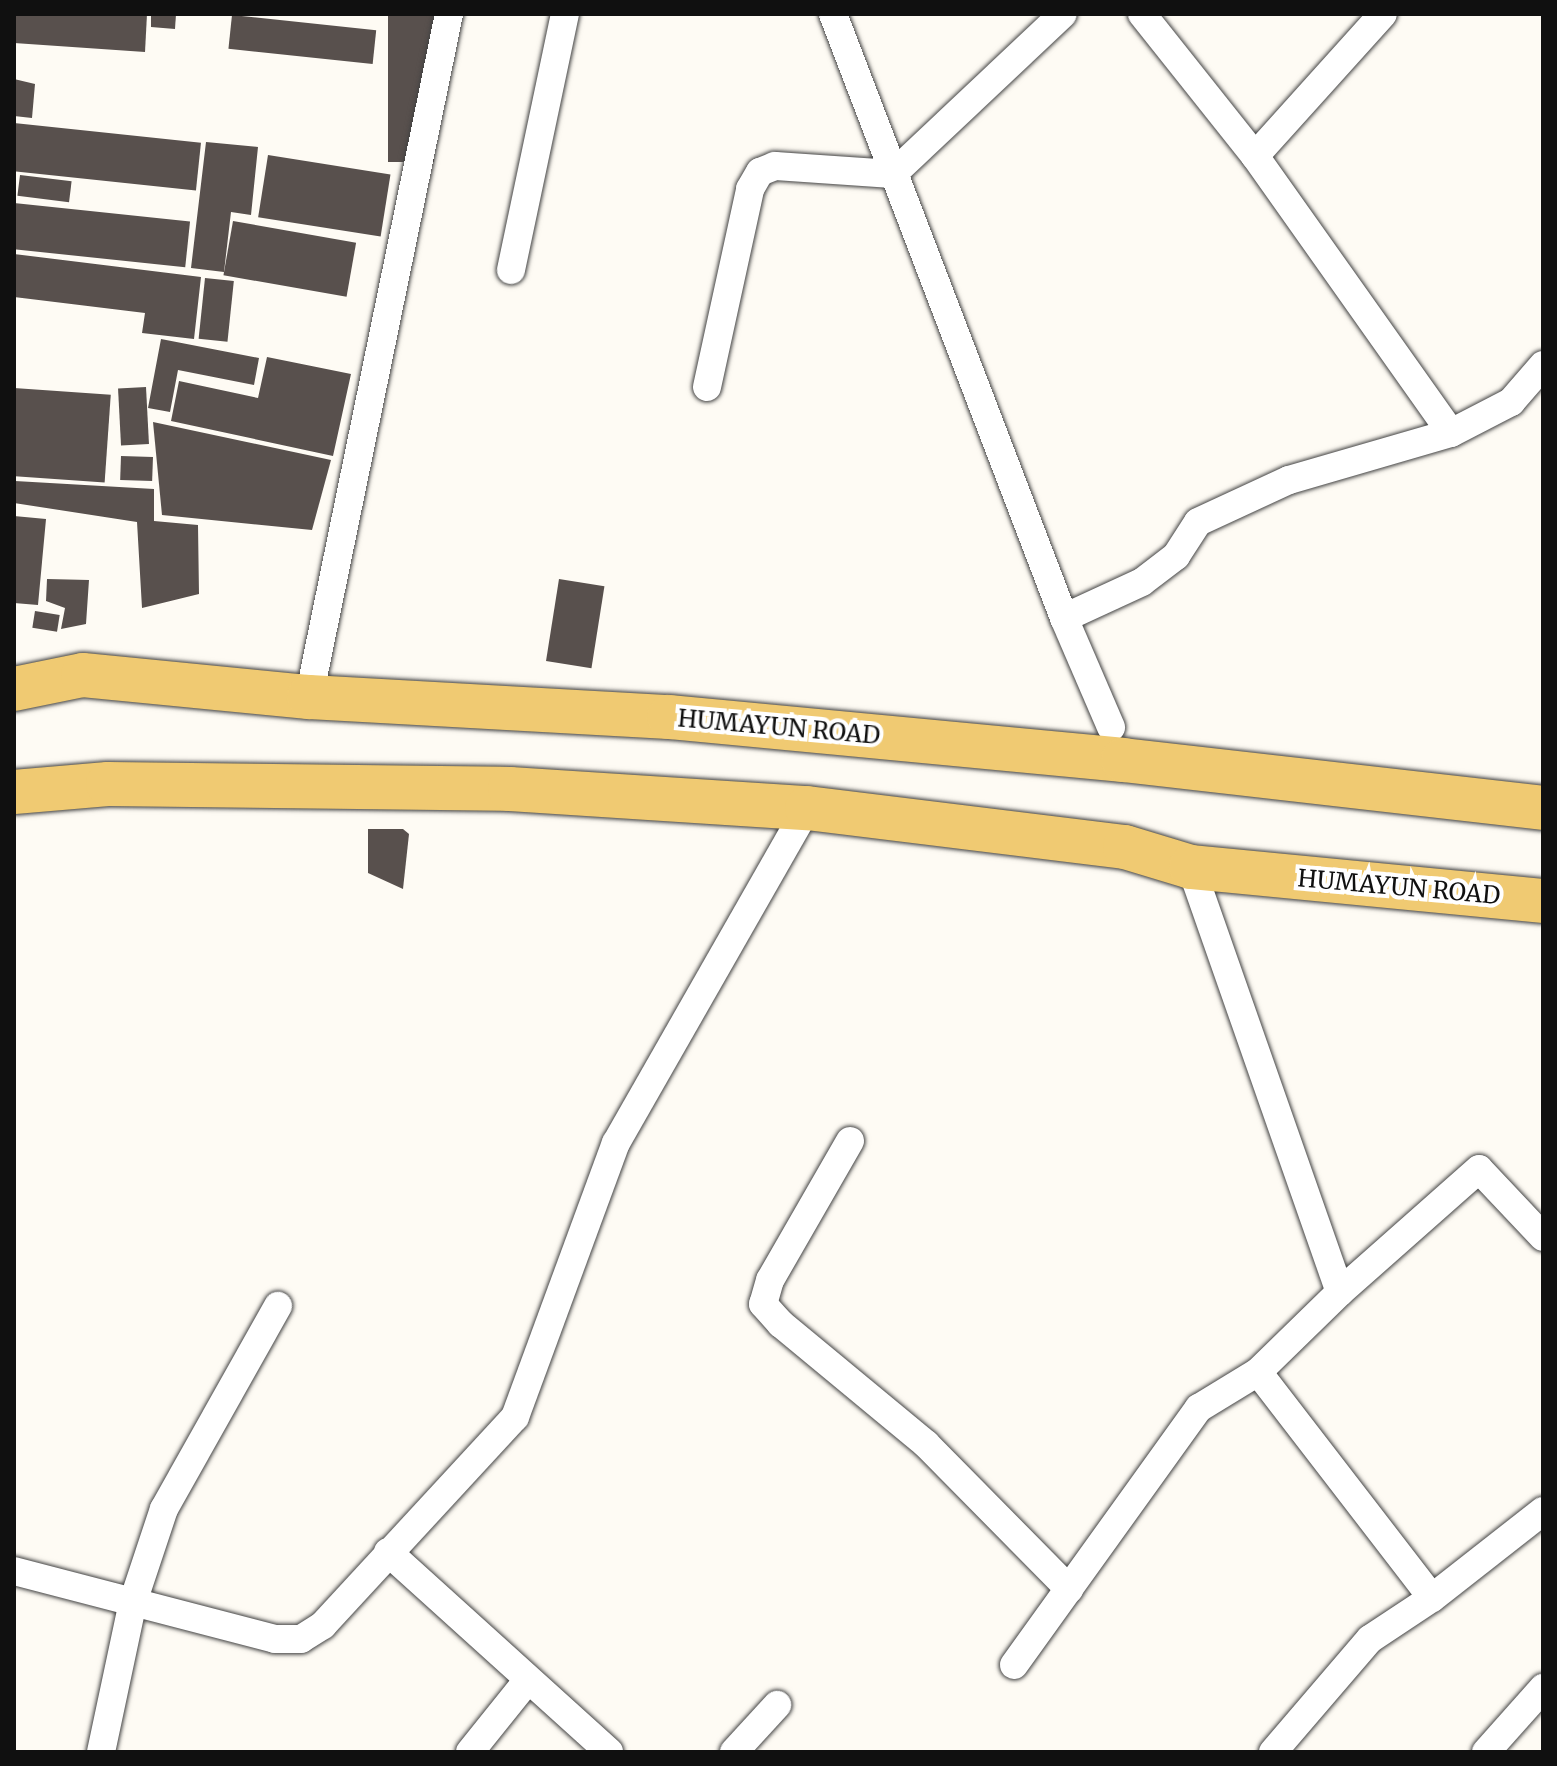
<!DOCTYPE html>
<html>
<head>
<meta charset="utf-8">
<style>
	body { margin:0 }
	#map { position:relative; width:1557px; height:1766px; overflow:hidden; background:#fefbf4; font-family:Merriweather,serif }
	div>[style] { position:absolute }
	.building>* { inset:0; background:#58504d; transform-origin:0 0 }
	.roads { filter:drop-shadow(0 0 2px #434343) drop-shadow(0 0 2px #434343) }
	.minor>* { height:28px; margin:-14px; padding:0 14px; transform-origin:14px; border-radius:14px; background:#fff }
	.primary>* { height:44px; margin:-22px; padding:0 22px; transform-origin:22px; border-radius:22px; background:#f0ca72 }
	span { translate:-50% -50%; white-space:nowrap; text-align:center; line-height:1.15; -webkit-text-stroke:8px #fff; paint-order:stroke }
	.street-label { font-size:24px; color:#101010 }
	.frame { position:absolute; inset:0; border:16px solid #101010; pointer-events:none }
</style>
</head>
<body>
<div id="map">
	<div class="building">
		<div style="clip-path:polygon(14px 14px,147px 14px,145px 52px,14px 43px)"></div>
		<div style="clip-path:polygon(151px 14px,176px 14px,175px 29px,151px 27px)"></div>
		<div style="left:388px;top:14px;width:46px;height:148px"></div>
		<div style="left:232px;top:15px;width:145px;height:34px;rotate:6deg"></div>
		<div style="clip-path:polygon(14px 79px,35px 84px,32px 118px,14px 116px)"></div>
		<div style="left:14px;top:123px;width:188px;height:48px;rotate:6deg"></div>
		<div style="clip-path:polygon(206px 142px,258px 147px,251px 215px,231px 212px,224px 272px,191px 268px)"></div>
		<div style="left:268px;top:155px;width:124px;height:63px;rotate:9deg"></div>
		<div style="left:20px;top:175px;width:52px;height:21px;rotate:7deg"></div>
		<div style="left:14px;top:203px;width:177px;height:46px;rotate:6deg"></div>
		<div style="left:233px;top:221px;width:125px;height:55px;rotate:10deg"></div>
		<div style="clip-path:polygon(14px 254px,201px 277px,194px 339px,142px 333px,145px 313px,14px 297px)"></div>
		<div style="left:205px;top:278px;width:29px;height:61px;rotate:6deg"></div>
		<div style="clip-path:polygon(161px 339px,259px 358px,254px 385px,178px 370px,170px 412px,148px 408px)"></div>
		<div style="clip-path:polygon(267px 357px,351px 374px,333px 456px,171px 421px,179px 381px,258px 398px)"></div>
		<div style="left:146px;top:387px;width:57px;height:28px;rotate:87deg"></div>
		<div style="left:14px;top:388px;width:97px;height:88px;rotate:4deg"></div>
		<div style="clip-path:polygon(153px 422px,331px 460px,312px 530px,162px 515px)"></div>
		<div style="left:121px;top:456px;width:32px;height:24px;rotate:2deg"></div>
		<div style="clip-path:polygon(15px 481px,154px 489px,154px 521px,198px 525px,199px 594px,142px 608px,137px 522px,14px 503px)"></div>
		<div style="clip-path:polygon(14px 516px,46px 519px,38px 605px,14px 603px)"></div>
		<div style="clip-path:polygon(47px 579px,89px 580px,86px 624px,61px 629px,65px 608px,46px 601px)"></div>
		<div style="left:559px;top:579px;width:46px;height:83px;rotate:9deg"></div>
		<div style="left:35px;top:611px;width:25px;height:17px;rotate:9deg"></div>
		<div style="clip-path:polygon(368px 829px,403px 829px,409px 834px,403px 889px,368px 873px)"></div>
	</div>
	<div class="roads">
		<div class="minor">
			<div style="left:833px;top:14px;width:647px;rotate:69.07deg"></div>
			<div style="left:1064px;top:618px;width:119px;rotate:66.7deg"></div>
			<div style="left:1142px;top:14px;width:181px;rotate:51.5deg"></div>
			<div style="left:1255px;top:156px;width:339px;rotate:54.7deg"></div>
			<div style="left:1255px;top:156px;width:191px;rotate:-48deg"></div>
			<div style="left:511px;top:270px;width:262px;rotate:-78.1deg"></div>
			<div style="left:707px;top:387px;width:203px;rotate:-77.7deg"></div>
			<div style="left:750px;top:189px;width:20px;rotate:-60deg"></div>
			<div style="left:760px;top:172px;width:16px;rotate:-22deg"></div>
			<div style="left:775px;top:166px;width:118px;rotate:3.9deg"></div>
			<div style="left:893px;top:174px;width:233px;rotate:-43.3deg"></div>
			<div style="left:1064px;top:618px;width:86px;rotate:-24.8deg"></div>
			<div style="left:1142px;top:582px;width:43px;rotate:-37.4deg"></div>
			<div style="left:1176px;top:556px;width:40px;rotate:-57.1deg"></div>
			<div style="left:1198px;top:522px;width:100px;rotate:-24.8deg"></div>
			<div style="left:1289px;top:480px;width:169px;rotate:-16.2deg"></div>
			<div style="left:1451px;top:433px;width:68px;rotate:-27.3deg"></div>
			<div style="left:1511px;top:402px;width:49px;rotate:-49.1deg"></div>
			<div style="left:309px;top:697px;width:697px;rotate:-78.42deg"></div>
			<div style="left:1191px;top:867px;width:450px;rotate:70.7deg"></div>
			<div style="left:850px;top:1141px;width:160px;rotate:119.9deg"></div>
			<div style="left:770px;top:1280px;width:25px;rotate:106deg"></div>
			<div style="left:763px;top:1304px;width:27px;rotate:48deg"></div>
			<div style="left:781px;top:1324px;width:188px;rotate:39.6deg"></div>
			<div style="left:926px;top:1444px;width:204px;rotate:45.4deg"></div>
			<div style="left:1543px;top:1237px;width:93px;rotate:-133.3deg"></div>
			<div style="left:1479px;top:1169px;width:186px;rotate:138.5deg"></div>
			<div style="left:1340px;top:1292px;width:115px;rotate:135.7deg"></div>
			<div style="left:1258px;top:1372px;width:285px;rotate:52.4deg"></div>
			<div style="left:1432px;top:1598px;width:141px;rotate:-38.1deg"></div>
			<div style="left:388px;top:1552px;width:298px;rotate:42.1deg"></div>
			<div style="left:14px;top:1571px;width:270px;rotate:14.6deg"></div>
			<div style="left:275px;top:1639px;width:26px"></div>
			<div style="left:301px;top:1639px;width:26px;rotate:-32deg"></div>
			<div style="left:323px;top:1625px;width:283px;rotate:-47.3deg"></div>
			<div style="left:515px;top:1417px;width:292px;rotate:-69.8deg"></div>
			<div style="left:616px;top:1143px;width:386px;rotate:-60.3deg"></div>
			<div style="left:1014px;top:1665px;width:317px;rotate:-54.3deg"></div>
			<div style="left:1199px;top:1408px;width:69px;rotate:-31.4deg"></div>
			<div style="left:101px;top:1752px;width:153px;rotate:-78deg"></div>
			<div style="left:133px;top:1602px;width:98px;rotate:-71.6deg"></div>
			<div style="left:164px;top:1509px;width:233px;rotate:-60.7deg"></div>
			<div style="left:470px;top:1752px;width:91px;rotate:-51.2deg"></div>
			<div style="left:734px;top:1752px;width:64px;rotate:-47.5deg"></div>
			<div style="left:1273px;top:1752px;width:149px;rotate:-49.4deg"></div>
			<div style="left:1370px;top:1639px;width:74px;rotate:-33.5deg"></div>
			<div style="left:1486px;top:1752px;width:86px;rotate:-48.3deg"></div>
		</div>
		<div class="primary">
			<div style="left:14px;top:689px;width:70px;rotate:-11.5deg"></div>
			<div style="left:83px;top:675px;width:227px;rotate:5.6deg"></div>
			<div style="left:309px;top:697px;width:361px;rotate:3.2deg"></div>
			<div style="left:669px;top:717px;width:456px;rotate:5.4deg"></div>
			<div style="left:1123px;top:760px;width:423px;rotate:6.5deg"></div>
			<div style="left:14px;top:792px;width:94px;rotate:-4.9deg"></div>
			<div style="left:108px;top:784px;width:402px;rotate:0.7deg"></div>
			<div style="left:510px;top:789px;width:298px;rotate:3.7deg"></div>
			<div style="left:807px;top:808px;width:320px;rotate:7deg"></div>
			<div style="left:1125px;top:847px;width:69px;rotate:16.9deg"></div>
			<div style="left:1191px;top:867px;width:354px;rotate:5.5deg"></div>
		</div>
	</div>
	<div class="street-label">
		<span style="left:779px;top:727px;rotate:5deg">HUMAYUN ROAD</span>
		<span style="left:1399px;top:887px;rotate:5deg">HUMAYUN ROAD</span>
	</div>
	<div class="frame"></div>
</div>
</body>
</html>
